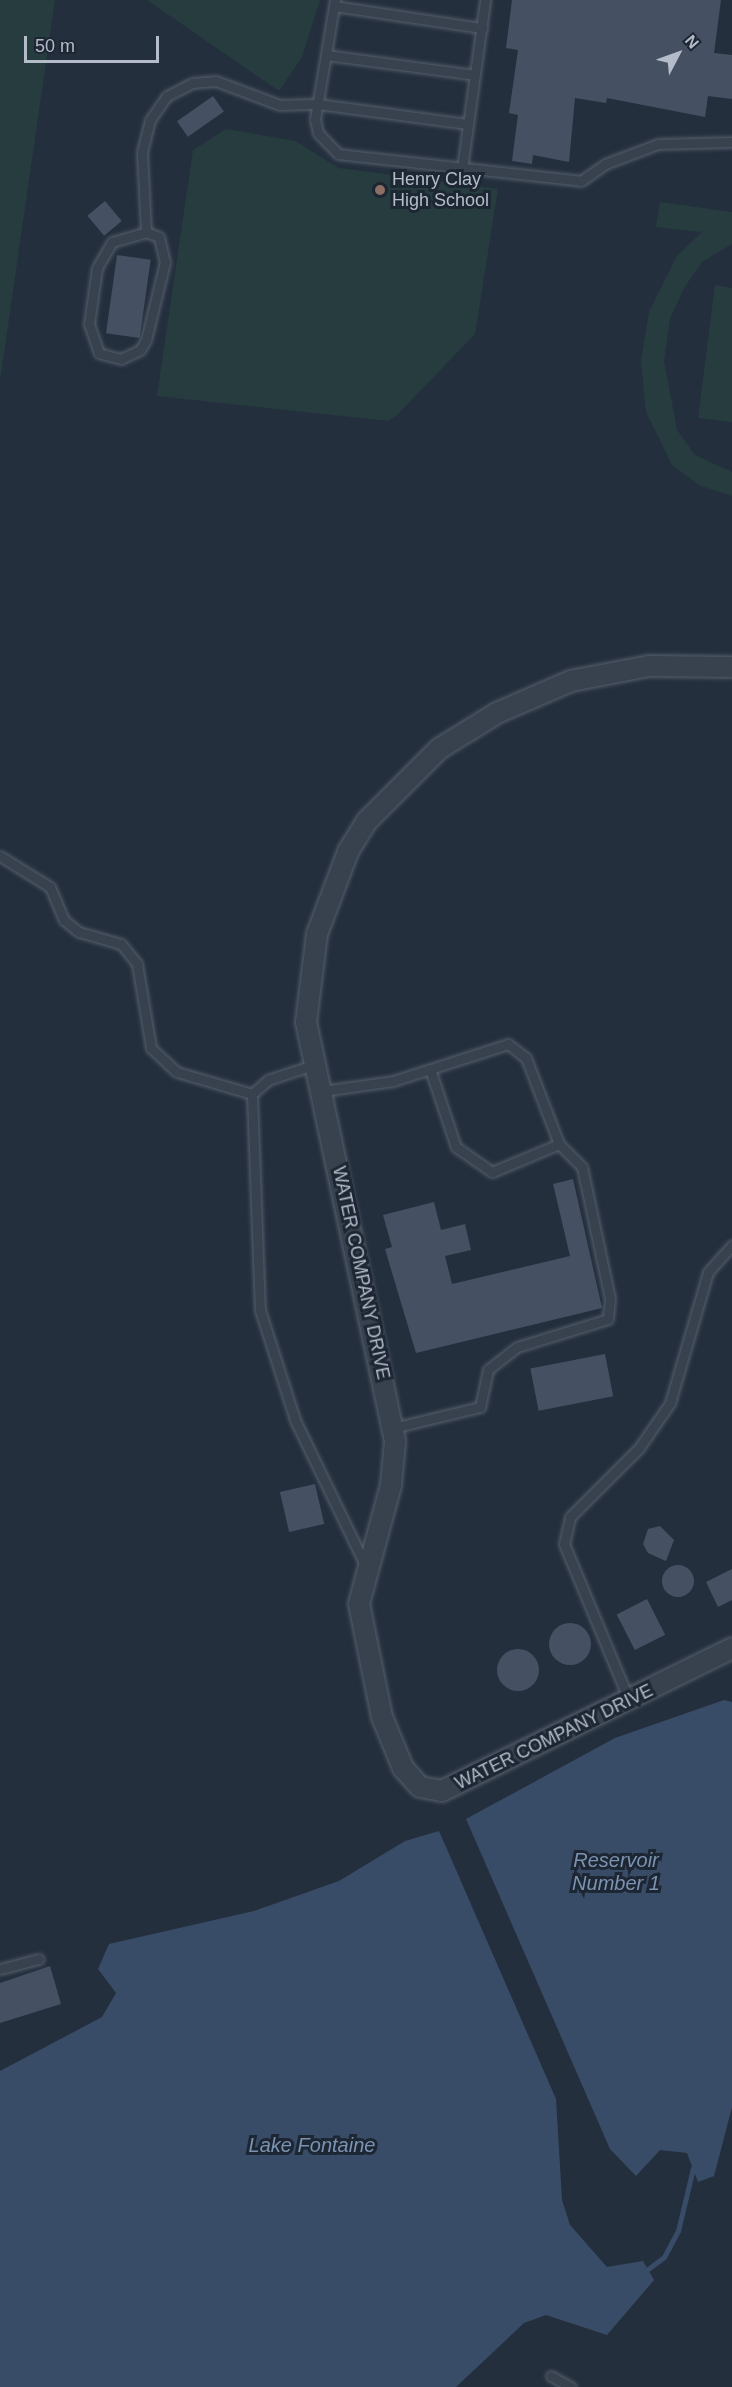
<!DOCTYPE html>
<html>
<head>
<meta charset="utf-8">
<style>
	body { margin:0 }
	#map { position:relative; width:732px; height:2387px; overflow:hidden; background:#242f3e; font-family:Arial,sans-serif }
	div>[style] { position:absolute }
	.green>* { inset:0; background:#263c3f }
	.water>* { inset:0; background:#394c67 }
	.stream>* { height:5px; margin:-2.5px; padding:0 2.5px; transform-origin:2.5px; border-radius:2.5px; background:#394c67 }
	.building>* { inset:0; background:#455162; transform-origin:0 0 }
	.round { border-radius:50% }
	.roads { filter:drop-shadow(0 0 2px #565f6c) drop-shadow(0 0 2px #565f6c) }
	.lane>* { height:9px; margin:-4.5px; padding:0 4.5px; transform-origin:4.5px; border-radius:4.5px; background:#38414e }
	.street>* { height:20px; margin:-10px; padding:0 10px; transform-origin:10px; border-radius:10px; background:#38414e }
	.dots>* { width:16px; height:16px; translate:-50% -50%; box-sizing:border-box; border:3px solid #1d2633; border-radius:50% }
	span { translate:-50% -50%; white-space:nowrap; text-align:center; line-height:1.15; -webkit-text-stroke:6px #1d2633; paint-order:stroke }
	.poi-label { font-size:18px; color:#b4bcc9 }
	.left { translate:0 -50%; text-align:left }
	.street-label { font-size:18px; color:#b4bcc9 }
	.water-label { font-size:20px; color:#7c92b1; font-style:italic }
	.north { position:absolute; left:648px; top:24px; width:60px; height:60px; -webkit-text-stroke:4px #1d2633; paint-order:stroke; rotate:49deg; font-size:16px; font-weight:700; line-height:24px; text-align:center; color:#b4bcc9 }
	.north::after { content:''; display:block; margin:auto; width:21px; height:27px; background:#b4bcc9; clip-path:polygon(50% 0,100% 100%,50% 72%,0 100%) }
	.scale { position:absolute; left:24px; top:36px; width:135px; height:27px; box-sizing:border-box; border:3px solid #b4bcc9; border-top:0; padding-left:8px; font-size:18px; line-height:21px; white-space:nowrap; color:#b4bcc9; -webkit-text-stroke:4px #1d2633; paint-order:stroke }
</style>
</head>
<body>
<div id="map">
	<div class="green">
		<div style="clip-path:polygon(0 0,55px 0,0 381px)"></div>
		<div style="clip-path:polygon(147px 0,320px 0,302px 57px,279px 91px)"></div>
		<div style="clip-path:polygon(226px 129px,295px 141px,339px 168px,498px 189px,475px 334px,396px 416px,388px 421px,157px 396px,193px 150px)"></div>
		<div style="clip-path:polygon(660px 202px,732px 212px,732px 244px,702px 262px,684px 288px,670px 319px,664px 361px,677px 430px,695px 455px,732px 472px,732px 496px,699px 485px,672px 465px,646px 412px,641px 360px,649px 312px,677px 256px,702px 232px,656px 227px)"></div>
		<div style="clip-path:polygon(715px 285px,732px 288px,732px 422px,698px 418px)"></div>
	</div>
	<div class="water">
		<div style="clip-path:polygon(724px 1700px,732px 1702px,732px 2107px,714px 2176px,698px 2182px,687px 2153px,660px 2150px,636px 2176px,610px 2149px,466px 1819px,615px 1738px)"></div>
		<div style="clip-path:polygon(439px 1831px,556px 2099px,562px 2200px,570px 2225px,607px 2267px,643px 2261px,654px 2280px,607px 2335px,546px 2315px,524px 2323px,456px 2387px,0 2387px,0 2071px,102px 2017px,116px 1993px,98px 1969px,109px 1944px,254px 1911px,339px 1881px,405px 1841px)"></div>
	</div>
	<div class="stream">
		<div style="left:648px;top:2269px;width:20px;rotate:-37deg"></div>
		<div style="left:664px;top:2257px;width:30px;rotate:-62deg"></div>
		<div style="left:678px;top:2231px;width:65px;rotate:-76.6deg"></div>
	</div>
	<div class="building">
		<div style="clip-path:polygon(512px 0,721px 0,714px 53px,732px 55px,732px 99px,708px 96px,705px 117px,607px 98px,606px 103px,575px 98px,569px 162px,533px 155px,532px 164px,512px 161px,518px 115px,509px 113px,518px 50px,506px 48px)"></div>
		<div style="left:213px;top:96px;width:19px;height:44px;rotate:55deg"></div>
		<div style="left:105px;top:201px;width:26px;height:23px;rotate:50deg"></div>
		<div style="left:117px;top:255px;width:34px;height:79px;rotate:8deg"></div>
		<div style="clip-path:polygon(573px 1179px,602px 1308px,416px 1353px,385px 1249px,392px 1247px,383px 1215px,434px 1202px,441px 1230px,465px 1224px,471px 1250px,445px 1256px,452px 1284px,570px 1256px,553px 1184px)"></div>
		<div style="left:605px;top:1354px;width:43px;height:76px;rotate:79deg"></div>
		<div style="left:315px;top:1484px;width:41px;height:36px;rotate:77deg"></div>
		<div style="clip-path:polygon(660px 1526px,674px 1540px,666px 1561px,648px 1553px,643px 1544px,648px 1529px)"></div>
		<div class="round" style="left:662px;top:1565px;width:32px;height:32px"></div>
		<div style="clip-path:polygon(732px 1569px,732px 1600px,718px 1607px,706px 1582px)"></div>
		<div style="left:647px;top:1599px;width:40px;height:34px;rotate:63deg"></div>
		<div class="round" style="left:549px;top:1623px;width:42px;height:42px"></div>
		<div class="round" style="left:497px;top:1649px;width:42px;height:42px"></div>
		<div style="clip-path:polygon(50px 1966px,61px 2004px,0 2023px,0 1983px)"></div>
	</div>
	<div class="roads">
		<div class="lane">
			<div style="left:335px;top:0;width:121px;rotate:99.5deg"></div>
			<div style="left:315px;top:119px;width:14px;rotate:78deg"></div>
			<div style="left:318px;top:133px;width:29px;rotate:46deg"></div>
			<div style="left:338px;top:154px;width:244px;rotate:6.3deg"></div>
			<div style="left:581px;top:181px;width:29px;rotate:-35deg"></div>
			<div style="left:605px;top:164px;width:57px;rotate:-20.7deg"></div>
			<div style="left:658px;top:144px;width:74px;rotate:-1.5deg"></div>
			<div style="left:334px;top:6px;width:150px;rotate:8.5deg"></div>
			<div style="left:326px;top:55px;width:150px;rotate:7.6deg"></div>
			<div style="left:462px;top:169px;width:171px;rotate:-82.2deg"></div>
			<div style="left:146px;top:232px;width:14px;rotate:21deg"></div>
			<div style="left:159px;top:237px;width:26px;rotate:77deg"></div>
			<div style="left:165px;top:262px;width:80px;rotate:103.7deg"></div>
			<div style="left:146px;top:340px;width:12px;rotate:121deg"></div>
			<div style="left:140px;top:350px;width:21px;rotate:155deg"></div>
			<div style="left:121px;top:359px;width:23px;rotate:-165deg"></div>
			<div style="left:99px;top:353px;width:31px;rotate:-109deg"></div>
			<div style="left:89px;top:324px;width:57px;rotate:-81.9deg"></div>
			<div style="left:97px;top:268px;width:30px;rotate:-60deg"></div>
			<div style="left:112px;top:242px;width:35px;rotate:-16deg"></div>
			<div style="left:146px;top:232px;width:80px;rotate:-92.9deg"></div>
			<div style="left:142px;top:152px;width:33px;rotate:-76deg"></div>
			<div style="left:150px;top:120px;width:29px;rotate:-55deg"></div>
			<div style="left:167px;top:96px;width:28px;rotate:-27deg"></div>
			<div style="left:192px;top:83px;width:24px;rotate:-5deg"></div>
			<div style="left:216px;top:81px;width:68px;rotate:20.6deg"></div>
			<div style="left:280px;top:105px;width:38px;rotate:-2deg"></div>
			<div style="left:318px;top:104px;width:151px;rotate:7.6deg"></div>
			<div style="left:0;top:856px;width:59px;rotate:31.8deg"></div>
			<div style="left:50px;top:887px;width:36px;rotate:67deg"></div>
			<div style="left:64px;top:920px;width:19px;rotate:39deg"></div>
			<div style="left:79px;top:932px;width:44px;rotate:15.9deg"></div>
			<div style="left:121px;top:944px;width:26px;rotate:51deg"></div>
			<div style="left:137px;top:964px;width:85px;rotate:80.5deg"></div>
			<div style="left:151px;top:1048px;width:35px;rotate:43deg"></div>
			<div style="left:177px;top:1072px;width:78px;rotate:16.3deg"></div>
			<div style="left:316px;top:1064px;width:51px;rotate:161.6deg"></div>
			<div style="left:268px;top:1080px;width:21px;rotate:139deg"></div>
			<div style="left:252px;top:1094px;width:216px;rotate:87.9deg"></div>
			<div style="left:260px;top:1310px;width:115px;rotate:72.3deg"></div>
			<div style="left:295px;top:1420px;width:163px;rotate:64.2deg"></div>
			<div style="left:430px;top:1069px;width:82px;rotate:71.6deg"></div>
			<div style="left:456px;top:1147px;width:44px;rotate:34.8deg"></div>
			<div style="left:492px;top:1172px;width:73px;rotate:-22.7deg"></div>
			<div style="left:322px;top:1091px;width:72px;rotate:-8deg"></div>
			<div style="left:393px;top:1081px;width:121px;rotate:-17.8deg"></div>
			<div style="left:508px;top:1044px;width:23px;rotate:38deg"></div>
			<div style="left:526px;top:1058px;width:92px;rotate:69deg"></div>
			<div style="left:559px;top:1144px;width:33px;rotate:45deg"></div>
			<div style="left:582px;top:1167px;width:135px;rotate:78deg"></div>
			<div style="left:610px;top:1299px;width:20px;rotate:96deg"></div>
			<div style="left:608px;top:1319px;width:95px;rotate:162.9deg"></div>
			<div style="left:517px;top:1347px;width:37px;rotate:142deg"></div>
			<div style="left:488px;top:1370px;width:38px;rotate:102deg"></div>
			<div style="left:480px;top:1407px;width:89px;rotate:166.4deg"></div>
			<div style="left:629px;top:1700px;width:169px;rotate:-112.6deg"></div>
			<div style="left:564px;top:1544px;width:28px;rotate:-77deg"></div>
			<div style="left:570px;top:1517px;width:98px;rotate:-45deg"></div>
			<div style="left:639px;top:1448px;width:55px;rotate:-55.4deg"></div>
			<div style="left:670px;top:1403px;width:136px;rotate:-73.8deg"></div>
			<div style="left:708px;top:1272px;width:36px;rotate:-48deg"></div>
			<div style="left:0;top:1969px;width:40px;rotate:-14.4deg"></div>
			<div style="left:551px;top:2376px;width:23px;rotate:29deg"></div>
		</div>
		<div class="street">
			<div style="left:732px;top:667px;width:83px;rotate:-179.3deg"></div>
			<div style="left:649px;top:666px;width:79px;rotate:169.1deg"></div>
			<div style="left:571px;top:681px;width:81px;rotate:156.6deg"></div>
			<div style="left:497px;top:713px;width:68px;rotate:148.2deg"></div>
			<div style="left:439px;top:749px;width:102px;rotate:135deg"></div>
			<div style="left:367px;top:821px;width:36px;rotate:122deg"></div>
			<div style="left:348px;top:852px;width:88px;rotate:110.7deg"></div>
			<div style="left:317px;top:934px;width:89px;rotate:97.1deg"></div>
			<div style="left:306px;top:1022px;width:429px;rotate:78deg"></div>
			<div style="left:395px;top:1442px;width:43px;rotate:95.3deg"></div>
			<div style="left:391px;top:1485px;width:123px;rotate:105.1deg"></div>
			<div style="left:359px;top:1604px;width:115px;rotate:78.5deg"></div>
			<div style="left:382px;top:1717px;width:55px;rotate:67.6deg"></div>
			<div style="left:403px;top:1768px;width:25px;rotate:48deg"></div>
			<div style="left:420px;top:1787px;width:22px;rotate:10deg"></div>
			<div style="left:442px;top:1791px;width:323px;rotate:-26.2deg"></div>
		</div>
	</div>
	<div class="dots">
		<div style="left:380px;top:190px;background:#8d6e63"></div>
	</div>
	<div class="poi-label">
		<span class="left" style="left:392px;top:190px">Henry Clay<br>High School</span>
	</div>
	<div class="street-label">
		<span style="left:361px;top:1273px;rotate:78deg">WATER COMPANY DRIVE</span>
		<span style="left:554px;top:1737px;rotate:-26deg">WATER COMPANY DRIVE</span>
	</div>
	<div class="water-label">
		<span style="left:616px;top:1872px">Reservoir<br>Number 1</span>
		<span style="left:312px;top:2145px">Lake Fontaine</span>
	</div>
	<div class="north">N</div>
	<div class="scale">50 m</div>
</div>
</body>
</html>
